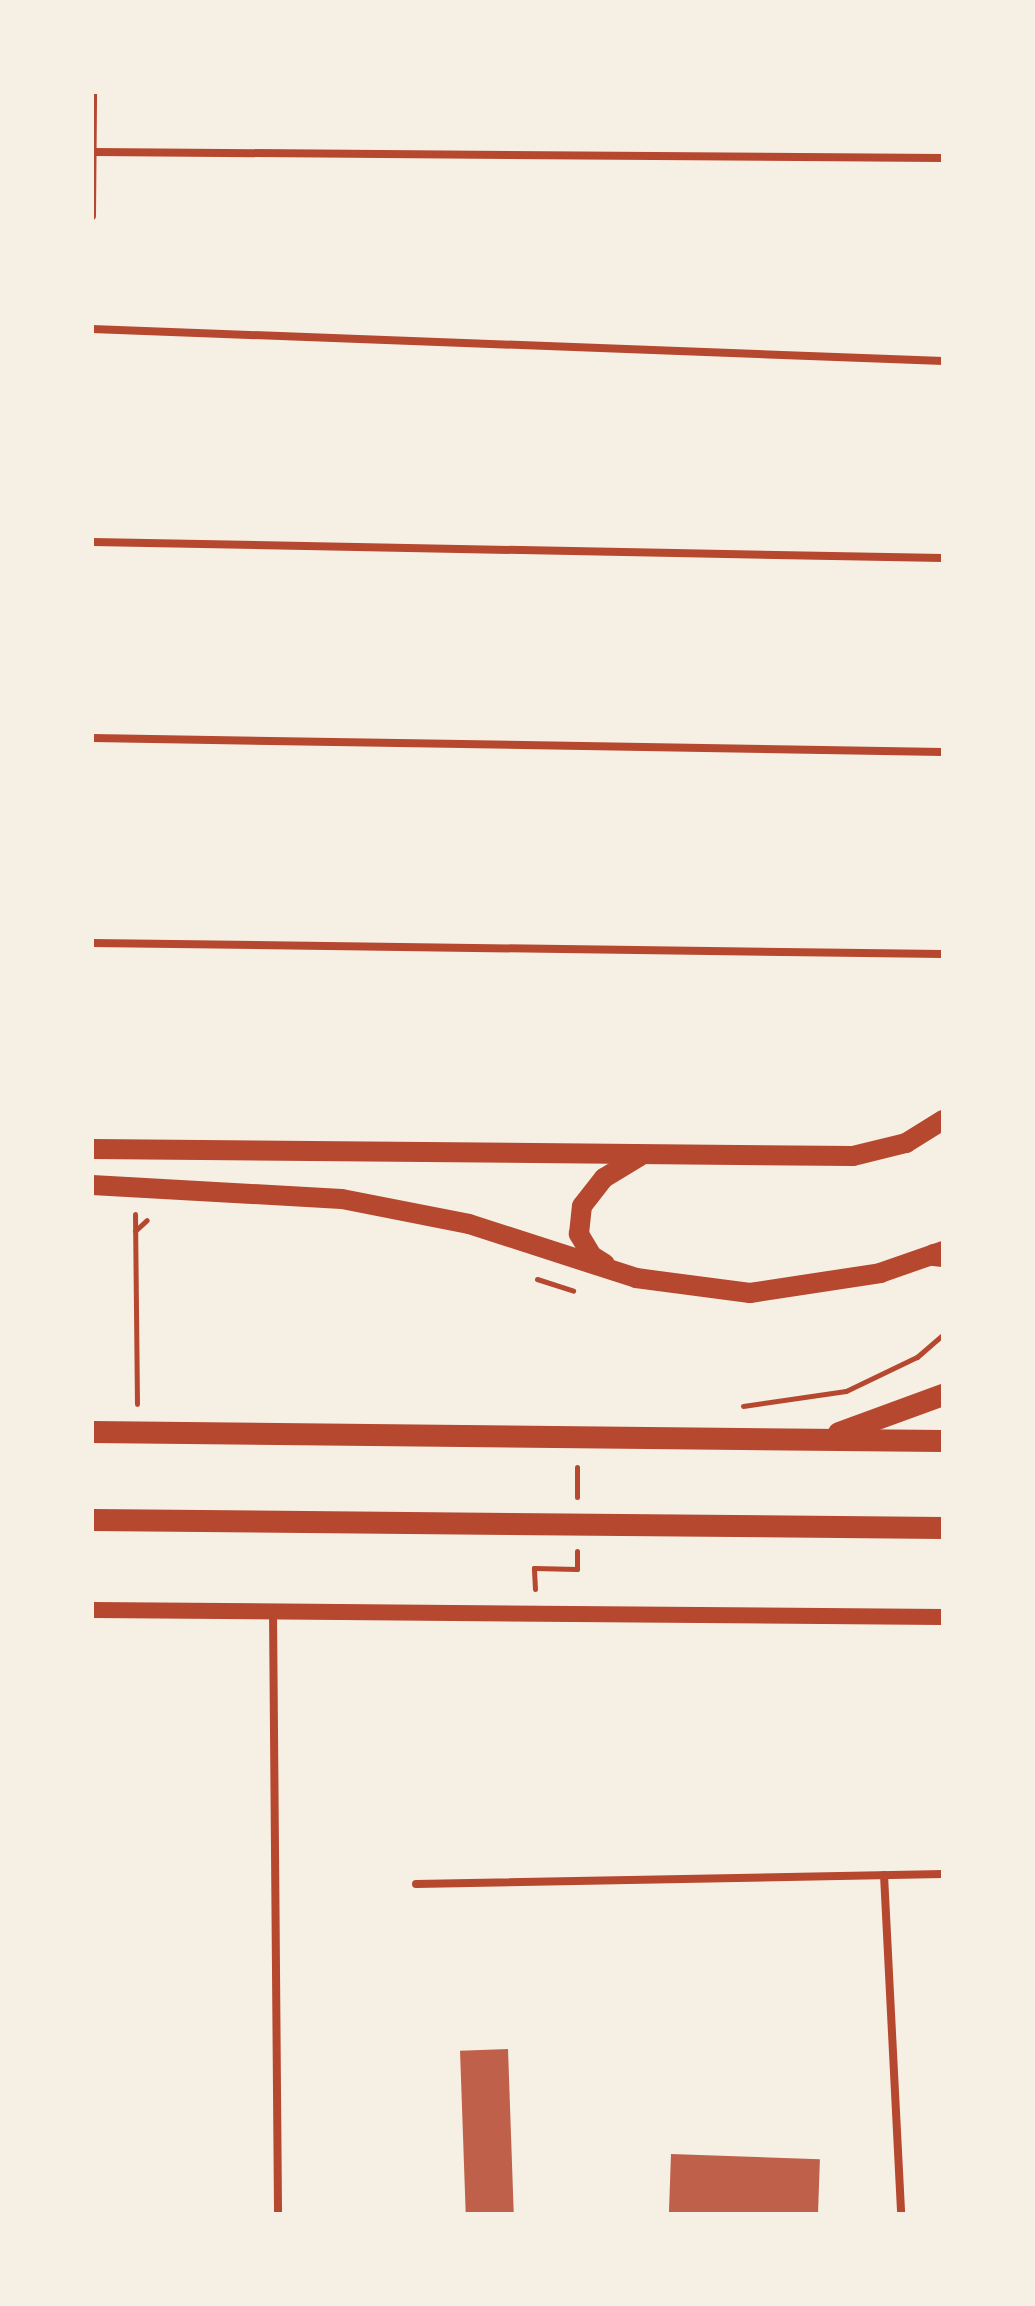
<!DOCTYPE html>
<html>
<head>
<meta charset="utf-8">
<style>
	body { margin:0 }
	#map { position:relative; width:1035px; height:2306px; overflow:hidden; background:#f6efe4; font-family:"Sofia Sans Condensed",sans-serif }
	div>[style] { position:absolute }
	.building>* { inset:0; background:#bf614a; transform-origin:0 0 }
	.path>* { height:5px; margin:-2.5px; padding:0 2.5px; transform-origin:2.5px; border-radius:2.5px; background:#b5482f }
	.minor>* { height:8px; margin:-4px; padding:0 4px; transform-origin:4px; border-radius:4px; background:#b5482f }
	.secondary>* { height:16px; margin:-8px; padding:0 8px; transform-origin:8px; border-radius:8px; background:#b5482f }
	.primary>* { height:20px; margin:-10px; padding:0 10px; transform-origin:10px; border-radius:10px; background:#b5482f }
	.trunk>* { height:22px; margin:-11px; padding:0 11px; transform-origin:11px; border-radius:11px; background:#b5482f }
	span { translate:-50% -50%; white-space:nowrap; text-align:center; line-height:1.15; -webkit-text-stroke:7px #f6efe4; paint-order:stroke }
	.frame { position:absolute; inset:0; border:94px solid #f6efe4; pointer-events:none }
</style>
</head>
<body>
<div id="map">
	<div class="building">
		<div style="left:508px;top:2049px;width:165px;height:48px;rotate:88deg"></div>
		<div style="left:671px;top:2154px;width:149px;height:60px;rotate:2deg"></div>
	</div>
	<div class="path">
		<div style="left:135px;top:1214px;width:190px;rotate:89.4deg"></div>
		<div style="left:135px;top:1231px;width:16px;rotate:-43deg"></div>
		<div style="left:537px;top:1279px;width:38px;rotate:18deg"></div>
		<div style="left:743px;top:1406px;width:104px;rotate:-8.3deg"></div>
		<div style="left:846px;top:1391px;width:79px;rotate:-25.6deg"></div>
		<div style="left:917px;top:1357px;width:35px;rotate:-41deg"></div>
		<div style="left:577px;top:1467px;width:30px;rotate:90deg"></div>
		<div style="left:535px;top:1589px;width:21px;rotate:-93deg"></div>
		<div style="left:534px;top:1568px;width:43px;rotate:1.3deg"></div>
		<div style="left:577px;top:1569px;width:18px;rotate:-90deg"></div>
	</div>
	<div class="minor">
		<div style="left:93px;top:152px;width:850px;rotate:0.4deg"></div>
		<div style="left:92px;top:216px;width:124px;rotate:-89.5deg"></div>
		<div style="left:92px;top:329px;width:852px;rotate:2.15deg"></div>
		<div style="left:92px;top:542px;width:851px;rotate:1.08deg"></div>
		<div style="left:92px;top:738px;width:851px;rotate:0.94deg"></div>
		<div style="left:92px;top:943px;width:851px;rotate:0.74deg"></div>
		<div style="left:273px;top:1612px;width:602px;rotate:89.52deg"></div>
		<div style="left:884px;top:1875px;width:339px;rotate:87.1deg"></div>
		<div style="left:416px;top:1884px;width:527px;rotate:-1.09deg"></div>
	</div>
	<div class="secondary">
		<div style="left:92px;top:1610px;width:851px;rotate:0.47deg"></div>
	</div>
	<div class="primary">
		<div style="left:92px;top:1149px;width:761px;rotate:0.53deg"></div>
		<div style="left:853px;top:1156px;width:55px;rotate:-13.8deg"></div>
		<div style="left:906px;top:1143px;width:44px;rotate:-31.9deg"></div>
		<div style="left:92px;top:1185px;width:250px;rotate:3.2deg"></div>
		<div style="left:342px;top:1199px;width:129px;rotate:11.1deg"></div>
		<div style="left:469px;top:1224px;width:176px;rotate:17.9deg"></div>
		<div style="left:636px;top:1278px;width:115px;rotate:7.5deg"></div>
		<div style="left:750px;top:1293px;width:132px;rotate:-8.7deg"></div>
		<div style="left:880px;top:1273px;width:67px;rotate:-19.2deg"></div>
		<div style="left:605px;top:1264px;width:15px;rotate:-148deg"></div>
		<div style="left:592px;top:1256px;width:26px;rotate:-121deg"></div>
		<div style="left:579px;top:1234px;width:28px;rotate:-84deg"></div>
		<div style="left:582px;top:1206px;width:36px;rotate:-52deg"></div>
		<div style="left:604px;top:1178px;width:42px;rotate:-31.4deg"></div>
	</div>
	<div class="trunk">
		<div style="left:934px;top:1255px;width:9px;rotate:6deg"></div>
		<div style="left:92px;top:1432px;width:851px;rotate:0.61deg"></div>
		<div style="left:839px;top:1433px;width:111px;rotate:-20.1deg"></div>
		<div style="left:92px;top:1520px;width:851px;rotate:0.54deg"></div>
	</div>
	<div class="frame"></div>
</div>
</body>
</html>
